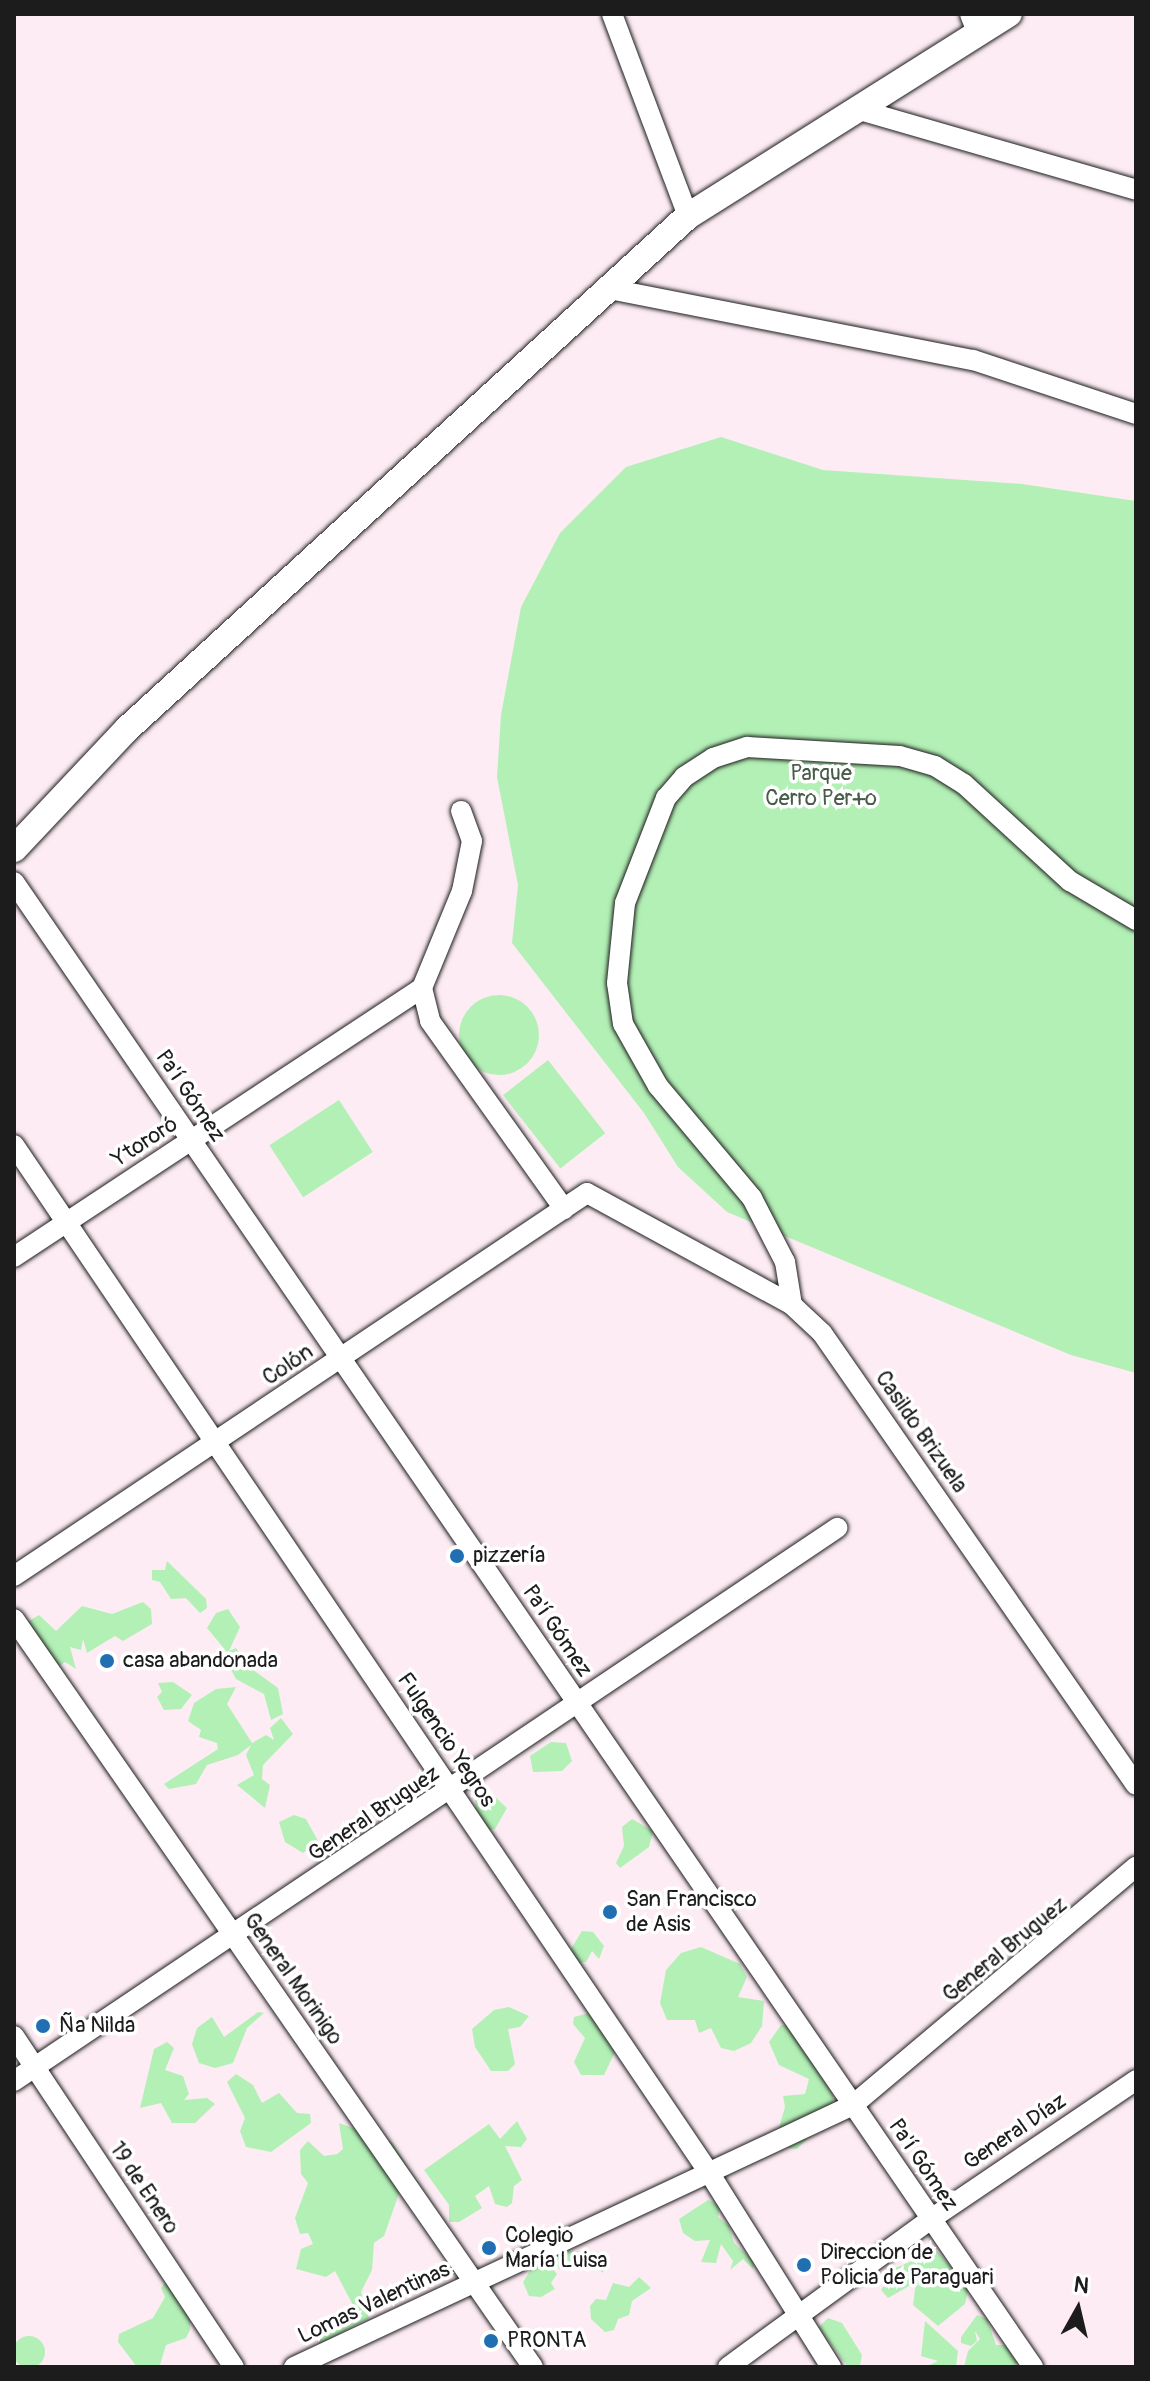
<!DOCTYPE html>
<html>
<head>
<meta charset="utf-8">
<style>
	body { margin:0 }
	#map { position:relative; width:1150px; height:2381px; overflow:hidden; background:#fdecf4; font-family:Pangolin,sans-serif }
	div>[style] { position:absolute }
	.green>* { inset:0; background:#b3f0b6; transform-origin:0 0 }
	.round { border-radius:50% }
	.roads { filter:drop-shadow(0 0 2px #1c1c1c) drop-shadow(0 0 2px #1c1c1c) }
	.minor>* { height:20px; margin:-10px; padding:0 10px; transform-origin:10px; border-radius:10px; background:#fff }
	.major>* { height:26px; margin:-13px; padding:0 13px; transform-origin:13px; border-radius:13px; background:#fff }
	.dots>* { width:22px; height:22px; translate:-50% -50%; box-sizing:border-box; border:4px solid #fff; border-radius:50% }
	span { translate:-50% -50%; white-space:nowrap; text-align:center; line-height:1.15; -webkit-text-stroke:7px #fff; paint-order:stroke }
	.park-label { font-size:22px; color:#495c4a }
	.street-label { font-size:22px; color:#1c1c1c }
	.poi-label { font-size:22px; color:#1c1c1c }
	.left { translate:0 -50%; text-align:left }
	.frame { position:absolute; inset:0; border:16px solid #1c1c1c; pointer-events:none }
	.north { position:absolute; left:1038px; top:2269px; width:80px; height:80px; -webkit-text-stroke:6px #fff; paint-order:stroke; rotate:8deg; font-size:22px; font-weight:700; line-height:32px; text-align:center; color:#1c1c1c }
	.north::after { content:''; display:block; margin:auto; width:28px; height:36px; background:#1c1c1c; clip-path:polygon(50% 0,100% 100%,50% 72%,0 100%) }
</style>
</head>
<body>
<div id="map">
	<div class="green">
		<div style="clip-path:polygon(721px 437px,823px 470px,1022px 484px,1136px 501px,1136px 1373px,1071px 1355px,727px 1212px,678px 1167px,644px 1113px,512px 943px,518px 885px,497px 777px,501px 715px,521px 607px,560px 533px,626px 467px)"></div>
		<div class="round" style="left:459px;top:995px;width:80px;height:80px"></div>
		<div style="left:548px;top:1060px;width:93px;height:57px;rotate:52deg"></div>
		<div style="left:339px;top:1100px;width:62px;height:83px;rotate:57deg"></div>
		<div style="clip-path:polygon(167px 1561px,206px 1599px,207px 1608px,200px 1613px,186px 1598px,171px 1599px,160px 1582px,152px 1580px,152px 1570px,165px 1570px)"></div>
		<div style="clip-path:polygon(143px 1602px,151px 1609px,152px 1624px,123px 1641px,115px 1636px,87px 1653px,83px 1639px,81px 1650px,70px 1647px,76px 1669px,65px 1662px,58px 1667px,27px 1622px,39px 1615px,56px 1631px,82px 1606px,112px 1614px)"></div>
		<div style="clip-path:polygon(228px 1609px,240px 1627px,229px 1651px,236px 1648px,249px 1667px,278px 1688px,283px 1714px,271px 1720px,264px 1694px,236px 1679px,223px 1654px,227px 1652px,207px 1628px,216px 1613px)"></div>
		<div style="clip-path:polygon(173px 1682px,192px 1695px,181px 1709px,164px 1710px,157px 1697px,162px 1692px,158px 1683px)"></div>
		<div style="clip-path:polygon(236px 1687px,227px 1704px,252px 1743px,266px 1735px,274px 1740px,270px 1728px,281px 1718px,293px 1734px,263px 1765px,262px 1779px,270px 1785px,265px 1808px,237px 1785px,254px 1775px,246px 1755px,251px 1745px,238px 1755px,207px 1765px,196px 1784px,169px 1789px,164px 1784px,218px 1749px,217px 1743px,199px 1737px,201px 1730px,188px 1721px,194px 1703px,216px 1689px)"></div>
		<div style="clip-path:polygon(551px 1742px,566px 1743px,572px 1761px,562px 1771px,533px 1772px,530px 1756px)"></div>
		<div style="clip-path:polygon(484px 1787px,507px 1808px,495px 1829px,487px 1830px,476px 1817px,475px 1800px)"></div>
		<div style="clip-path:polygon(294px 1815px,306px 1819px,318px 1841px,303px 1853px,285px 1842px,279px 1822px)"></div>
		<div style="clip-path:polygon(632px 1819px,653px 1831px,649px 1847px,620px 1868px,616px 1863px,624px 1846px,622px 1827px)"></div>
		<div style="clip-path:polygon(582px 1931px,593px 1932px,604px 1946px,599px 1959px,592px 1951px,586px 1962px,576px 1963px,569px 1952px)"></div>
		<div style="clip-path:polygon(701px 1947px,740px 1964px,747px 1977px,738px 1997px,764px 2001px,762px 2026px,751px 2043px,734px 2051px,721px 2048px,711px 2028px,699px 2033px,695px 2020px,667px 2020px,660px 2003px,666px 1970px,681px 1953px)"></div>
		<div style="clip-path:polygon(509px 2007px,529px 2016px,520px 2027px,508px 2029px,515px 2064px,508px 2071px,491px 2071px,475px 2047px,472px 2029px,494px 2010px)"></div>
		<div style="clip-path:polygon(258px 2012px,264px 2013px,247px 2028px,233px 2063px,215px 2068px,199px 2063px,192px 2044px,197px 2028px,212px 2017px,224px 2037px)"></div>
		<div style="clip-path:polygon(589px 2013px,615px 2052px,604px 2075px,581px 2075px,574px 2062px,585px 2038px,573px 2024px,574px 2017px)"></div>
		<div style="clip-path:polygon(781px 2025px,788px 2025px,833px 2095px,833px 2104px,810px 2115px,809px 2137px,797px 2149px,788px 2148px,778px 2131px,785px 2107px,783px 2096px,805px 2094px,809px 2079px,779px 2065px,769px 2042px)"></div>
		<div style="clip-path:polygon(167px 2042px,174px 2048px,165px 2070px,183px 2076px,189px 2094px,184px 2100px,207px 2098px,215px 2104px,195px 2123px,172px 2123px,161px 2103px,140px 2108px,154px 2049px)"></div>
		<div style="clip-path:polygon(236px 2074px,253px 2085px,262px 2103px,279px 2093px,297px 2113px,310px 2114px,311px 2123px,271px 2152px,246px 2147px,240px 2131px,245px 2118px,227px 2082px)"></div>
		<div style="clip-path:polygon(517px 2121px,527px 2139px,521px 2147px,505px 2146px,522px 2180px,514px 2186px,512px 2203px,507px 2207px,495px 2204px,489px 2186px,475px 2196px,482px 2208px,459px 2222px,449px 2222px,449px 2205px,424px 2170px,489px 2124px,500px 2139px)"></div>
		<div style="clip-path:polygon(339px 2123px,392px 2142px,408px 2168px,384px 2236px,374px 2243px,372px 2270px,361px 2292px,369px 2318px,318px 2345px,321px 2336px,354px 2307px,335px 2271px,326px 2277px,296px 2269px,301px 2249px,313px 2244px,308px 2233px,300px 2234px,295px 2218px,308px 2183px,301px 2174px,300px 2150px,308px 2141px,324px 2156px,337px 2154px,343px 2149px)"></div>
		<div style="clip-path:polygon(708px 2200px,720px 2206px,718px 2217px,729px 2226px,734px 2243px,755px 2262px,753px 2269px,743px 2259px,730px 2270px,733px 2261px,721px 2244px,716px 2263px,701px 2262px,710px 2240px,695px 2241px,683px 2233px,679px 2219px)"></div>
		<div style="clip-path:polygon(566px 2251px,601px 2252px,605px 2256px,603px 2273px,593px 2265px,559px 2269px,555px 2256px)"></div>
		<div style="clip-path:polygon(937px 2251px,969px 2287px,965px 2304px,938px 2326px,913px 2305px,916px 2282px,888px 2298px,881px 2290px,895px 2268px)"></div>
		<div style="clip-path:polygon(535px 2263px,548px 2263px,557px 2274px,551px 2283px,555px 2289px,541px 2297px,529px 2296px,523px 2282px)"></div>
		<div style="clip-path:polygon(639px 2277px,651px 2288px,632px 2301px,629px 2315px,618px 2319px,614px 2330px,605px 2332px,591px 2319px,590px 2306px,596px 2299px,606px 2300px,613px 2283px,629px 2287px)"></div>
		<div style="clip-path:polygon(165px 2283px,191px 2312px,190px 2330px,186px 2338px,166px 2345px,160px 2365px,137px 2367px,118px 2342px,119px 2334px,153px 2318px,165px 2297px,161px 2288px)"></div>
		<div style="clip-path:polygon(977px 2315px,987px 2319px,996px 2345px,1006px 2345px,1018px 2361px,1015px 2366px,964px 2367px,968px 2351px,980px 2339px,975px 2331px,977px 2341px,971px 2346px,961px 2343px,961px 2337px)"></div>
		<div style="clip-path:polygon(828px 2318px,842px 2323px,862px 2355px,860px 2365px,848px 2367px,827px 2339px,819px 2327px)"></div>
		<div style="clip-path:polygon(925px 2321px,958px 2351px,956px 2367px,925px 2367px,938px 2361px,921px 2356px)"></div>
		<div class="round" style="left:13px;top:2336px;width:32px;height:32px"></div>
	</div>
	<div class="roads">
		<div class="minor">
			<div style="left:612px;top:14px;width:216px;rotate:69.4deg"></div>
			<div style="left:970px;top:14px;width:19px;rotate:69deg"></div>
			<div style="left:856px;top:109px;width:291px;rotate:16.1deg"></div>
			<div style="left:605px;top:288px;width:375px;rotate:11.1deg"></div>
			<div style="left:973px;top:360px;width:172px;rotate:18.3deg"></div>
			<div style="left:14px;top:882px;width:1801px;rotate:55.54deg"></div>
			<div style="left:422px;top:988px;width:34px;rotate:76deg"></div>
			<div style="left:430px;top:1021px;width:231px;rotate:54.5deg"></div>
			<div style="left:422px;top:988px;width:105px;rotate:-67.6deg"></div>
			<div style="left:462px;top:891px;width:51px;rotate:-78.7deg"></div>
			<div style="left:472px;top:841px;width:32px;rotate:-110deg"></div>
			<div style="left:14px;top:1145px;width:1242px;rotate:55.93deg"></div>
			<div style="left:710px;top:2174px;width:228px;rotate:57.9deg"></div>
			<div style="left:14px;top:1257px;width:489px;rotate:-33.4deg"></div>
			<div style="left:792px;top:1305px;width:44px;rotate:-99.2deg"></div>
			<div style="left:785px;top:1262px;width:72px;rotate:-117.3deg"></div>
			<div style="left:752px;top:1198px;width:146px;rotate:-130deg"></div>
			<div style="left:658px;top:1086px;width:71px;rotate:-119.4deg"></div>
			<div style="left:623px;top:1024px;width:41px;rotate:-98.3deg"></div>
			<div style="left:617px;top:983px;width:80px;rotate:-84.3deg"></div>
			<div style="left:625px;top:903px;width:113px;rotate:-68.7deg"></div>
			<div style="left:666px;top:798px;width:28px;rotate:-49deg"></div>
			<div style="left:684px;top:777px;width:35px;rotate:-33deg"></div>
			<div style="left:713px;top:758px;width:36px;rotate:-18deg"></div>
			<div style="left:747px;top:747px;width:153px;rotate:3.4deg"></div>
			<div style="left:900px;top:756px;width:36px;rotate:16deg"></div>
			<div style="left:935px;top:766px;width:34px;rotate:32deg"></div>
			<div style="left:964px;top:784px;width:144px;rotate:42.5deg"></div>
			<div style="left:1070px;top:881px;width:77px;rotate:30.6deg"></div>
			<div style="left:14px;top:1576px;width:689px;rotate:-33.76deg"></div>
			<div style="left:587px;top:1193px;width:234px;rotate:28.6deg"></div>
			<div style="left:792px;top:1305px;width:41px;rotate:43deg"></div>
			<div style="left:822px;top:1333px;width:550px;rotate:55.21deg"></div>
			<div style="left:14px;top:1619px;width:910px;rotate:55.25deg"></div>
			<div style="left:14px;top:2036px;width:397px;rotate:56.4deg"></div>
			<div style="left:14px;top:2081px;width:992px;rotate:-33.9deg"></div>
			<div style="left:294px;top:2367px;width:617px;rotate:-25.11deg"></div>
			<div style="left:853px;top:2105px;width:370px;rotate:-40.1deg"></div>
			<div style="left:728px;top:2367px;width:251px;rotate:-36.1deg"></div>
			<div style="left:931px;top:2219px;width:248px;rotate:-34.1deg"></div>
		</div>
		<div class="major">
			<div style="left:14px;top:849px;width:165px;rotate:-46.7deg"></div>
			<div style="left:127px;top:729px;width:760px;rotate:-42.44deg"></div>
			<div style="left:688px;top:216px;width:379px;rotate:-32.2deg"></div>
		</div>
	</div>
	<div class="dots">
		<div style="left:457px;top:1556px;background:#1f6fb2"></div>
		<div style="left:107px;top:1661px;background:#1f6fb2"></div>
		<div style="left:610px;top:1912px;background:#1f6fb2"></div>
		<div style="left:43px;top:2026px;background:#1f6fb2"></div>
		<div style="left:489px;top:2248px;background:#1f6fb2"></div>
		<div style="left:804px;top:2265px;background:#1f6fb2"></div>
		<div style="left:491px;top:2341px;background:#1f6fb2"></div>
	</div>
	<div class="park-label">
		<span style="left:821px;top:786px">Parque<br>Cerro Per+o</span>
	</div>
	<div class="street-label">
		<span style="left:190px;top:1096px;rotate:56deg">Pa'í Gómez</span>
		<span style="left:145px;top:1142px;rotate:-33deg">Ytororó</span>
		<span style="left:288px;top:1365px;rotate:-34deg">Colón</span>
		<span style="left:921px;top:1432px;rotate:55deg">Casildo Brizuela</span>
		<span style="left:557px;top:1631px;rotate:56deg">Pa'í Gómez</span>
		<span style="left:446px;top:1740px;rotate:56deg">Fulgencio Yegros</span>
		<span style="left:374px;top:1814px;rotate:-34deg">General Bruguez</span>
		<span style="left:1005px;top:1950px;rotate:-39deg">General Bruguez</span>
		<span style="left:293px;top:1979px;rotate:55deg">General Morinigo</span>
		<span style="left:1015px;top:2132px;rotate:-34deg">General Díaz</span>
		<span style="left:923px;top:2165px;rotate:56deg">Pa'í Gómez</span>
		<span style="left:144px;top:2188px;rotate:56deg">19 de Enero</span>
		<span style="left:374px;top:2303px;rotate:-25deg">Lomas Valentinas</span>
	</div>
	<div class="poi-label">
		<span class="left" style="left:473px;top:1556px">pizzería</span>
		<span class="left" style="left:123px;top:1661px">casa abandonada</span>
		<span class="left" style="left:626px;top:1912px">San Francisco<br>de Asis</span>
		<span class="left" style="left:59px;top:2026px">Ña Nilda</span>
		<span class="left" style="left:505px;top:2248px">Colegio<br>María Luisa</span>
		<span class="left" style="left:820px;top:2265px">Direccion de<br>Policia de Paraguari</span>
		<span class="left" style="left:507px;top:2341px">PRONTA</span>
	</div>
	<div class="frame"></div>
	<div class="north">N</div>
</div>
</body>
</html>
